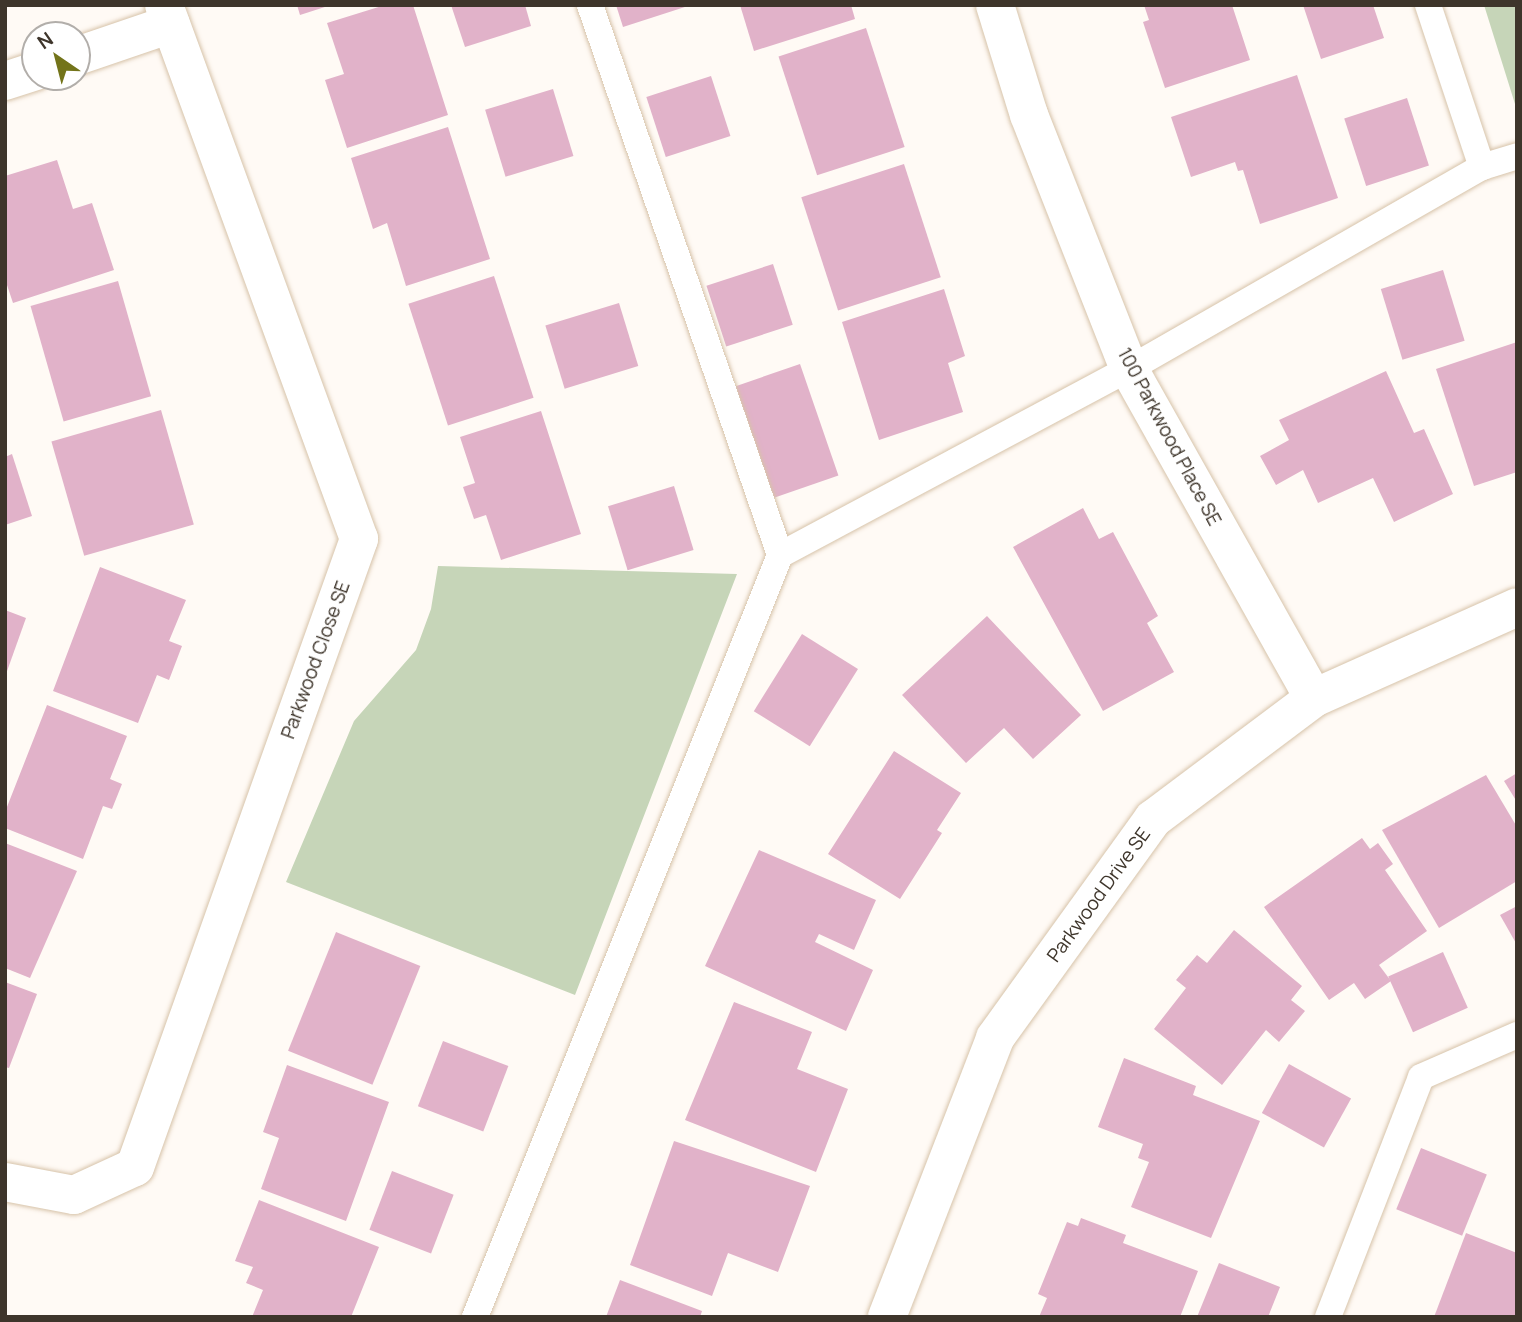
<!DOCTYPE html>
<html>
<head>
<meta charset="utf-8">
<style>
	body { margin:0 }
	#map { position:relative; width:1522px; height:1322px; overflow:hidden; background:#fffaf5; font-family:Manrope,sans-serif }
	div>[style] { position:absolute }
	.green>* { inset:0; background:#c6d5b8 }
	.building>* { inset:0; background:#e1b2c9; transform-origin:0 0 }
	.roads { filter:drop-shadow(0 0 2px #d7c3a9) drop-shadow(0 0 2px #d7c3a9) }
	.lane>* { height:26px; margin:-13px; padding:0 13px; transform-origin:13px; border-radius:13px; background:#fff }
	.street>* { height:38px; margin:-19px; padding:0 19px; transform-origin:19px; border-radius:19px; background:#fff }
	span { translate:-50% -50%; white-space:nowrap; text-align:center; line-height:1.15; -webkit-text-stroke:5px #fff; paint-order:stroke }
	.street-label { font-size:19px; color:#3e352b }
	.frame { position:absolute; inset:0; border:7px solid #3e352b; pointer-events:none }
	.north { position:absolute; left:21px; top:21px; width:70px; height:70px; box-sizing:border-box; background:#fff; border:2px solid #b2aeaa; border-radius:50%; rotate:325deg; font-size:19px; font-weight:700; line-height:28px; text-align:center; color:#3e352b }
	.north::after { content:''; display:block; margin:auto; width:24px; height:32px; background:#73741a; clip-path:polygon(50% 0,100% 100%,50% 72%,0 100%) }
</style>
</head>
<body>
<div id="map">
	<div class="green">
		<div style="clip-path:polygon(1484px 5px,1517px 5px,1517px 103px,1515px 104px)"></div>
		<div style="clip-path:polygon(438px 566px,737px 574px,575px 995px,286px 882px,354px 721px,416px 650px,431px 609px)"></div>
	</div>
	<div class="building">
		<div style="clip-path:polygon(297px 5px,328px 5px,328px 6px,300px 15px)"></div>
		<div style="clip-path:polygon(385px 5px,413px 5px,448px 115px,347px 148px,325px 80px,344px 74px,327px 23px)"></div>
		<div style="clip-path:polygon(451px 5px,525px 5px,531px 26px,465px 47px)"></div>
		<div style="clip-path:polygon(616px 5px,688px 5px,688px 6px,623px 27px)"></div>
		<div style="clip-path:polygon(740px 5px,851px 5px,855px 19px,754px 51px)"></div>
		<div style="clip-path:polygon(1144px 5px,1232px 5px,1250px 60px,1165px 88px,1143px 22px,1149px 20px)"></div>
		<div style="clip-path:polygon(1303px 5px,1373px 5px,1384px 38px,1321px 59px)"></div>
		<div style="left:866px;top:28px;width:125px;height:92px;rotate:72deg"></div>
		<div style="clip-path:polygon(1297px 75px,1338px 198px,1260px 224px,1243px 170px,1238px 171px,1235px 162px,1191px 177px,1171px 117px)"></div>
		<div style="left:711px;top:76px;width:63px;height:68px;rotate:72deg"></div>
		<div style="left:553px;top:89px;width:70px;height:71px;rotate:73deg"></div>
		<div style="left:1407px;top:98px;width:71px;height:66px;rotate:72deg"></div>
		<div style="clip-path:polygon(448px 127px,490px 259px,406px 286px,387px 223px,373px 229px,351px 158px)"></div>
		<div style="clip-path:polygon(57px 160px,73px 209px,92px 203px,114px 270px,13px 303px,5px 279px,5px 176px)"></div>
		<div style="left:904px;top:164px;width:119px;height:108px;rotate:72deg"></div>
		<div style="left:773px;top:264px;width:64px;height:70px;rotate:72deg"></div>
		<div style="left:1443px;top:270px;width:74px;height:65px;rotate:73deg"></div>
		<div style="left:494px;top:276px;width:128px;height:90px;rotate:72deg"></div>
		<div style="left:118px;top:281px;width:120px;height:91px;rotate:74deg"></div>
		<div style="clip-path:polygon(944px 289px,965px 356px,948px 363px,963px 412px,879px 440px,842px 322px)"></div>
		<div style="left:619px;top:303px;width:66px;height:77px;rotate:73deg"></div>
		<div style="clip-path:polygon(1517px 342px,1517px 472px,1474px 486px,1436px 369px)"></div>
		<div style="left:800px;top:364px;width:118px;height:68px;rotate:71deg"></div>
		<div style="clip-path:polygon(1386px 371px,1414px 433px,1424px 429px,1453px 494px,1394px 522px,1373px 478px,1318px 503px,1303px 470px,1276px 485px,1260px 456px,1289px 440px,1279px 420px)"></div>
		<div style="left:161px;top:410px;width:119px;height:114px;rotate:74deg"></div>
		<div style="clip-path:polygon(541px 411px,581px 534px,501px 560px,486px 515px,474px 519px,463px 487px,475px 483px,460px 437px)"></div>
		<div style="clip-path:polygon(12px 454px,32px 516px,5px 525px,5px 457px)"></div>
		<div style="left:674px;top:486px;width:67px;height:69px;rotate:73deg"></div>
		<div style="clip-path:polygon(1083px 508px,1099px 539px,1113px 532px,1158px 616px,1147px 623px,1174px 672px,1103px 711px,1013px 547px)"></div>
		<div style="clip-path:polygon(100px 567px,186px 600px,169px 641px,182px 646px,169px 680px,157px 675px,138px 723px,53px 691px)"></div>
		<div style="clip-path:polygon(5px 610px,26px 618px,6px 674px,5px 674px)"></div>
		<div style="clip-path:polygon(987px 616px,1081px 715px,1033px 759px,1004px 728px,966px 763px,902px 695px)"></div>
		<div style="left:802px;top:634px;width:66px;height:91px;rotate:32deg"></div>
		<div style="clip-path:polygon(47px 705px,127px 736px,110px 779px,122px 784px,112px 809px,103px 806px,83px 859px,5px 828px,5px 812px)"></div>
		<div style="clip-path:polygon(894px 751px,961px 793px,937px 830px,942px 833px,900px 899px,828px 854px)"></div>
		<div style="clip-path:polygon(1517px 773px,1517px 802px,1504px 781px)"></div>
		<div style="clip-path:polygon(1486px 775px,1517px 827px,1517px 881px,1439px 928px,1382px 830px)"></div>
		<div style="clip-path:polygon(1362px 838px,1370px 849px,1378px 843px,1393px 864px,1385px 870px,1427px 931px,1379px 965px,1391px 981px,1365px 999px,1354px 983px,1329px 1000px,1264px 907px)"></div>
		<div style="clip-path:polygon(5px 843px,77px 871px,30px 978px,5px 968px)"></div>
		<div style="clip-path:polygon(759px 850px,876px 900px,854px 950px,819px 934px,815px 942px,873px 970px,846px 1031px,705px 966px)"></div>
		<div style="clip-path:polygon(1517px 906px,1517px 945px,1500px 915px)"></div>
		<div style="clip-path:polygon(1234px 930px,1302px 986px,1291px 1000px,1305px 1011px,1279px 1042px,1266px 1030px,1222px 1085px,1154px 1029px,1186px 988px,1176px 980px,1197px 955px,1207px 963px)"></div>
		<div style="left:336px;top:932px;width:91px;height:128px;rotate:22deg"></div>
		<div style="left:1443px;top:952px;width:61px;height:60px;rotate:66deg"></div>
		<div style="clip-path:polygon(5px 982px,37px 994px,9px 1068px,5px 1067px)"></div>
		<div style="clip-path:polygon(734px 1002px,812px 1032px,797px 1069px,848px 1089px,816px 1172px,685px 1120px)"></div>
		<div style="left:443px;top:1041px;width:70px;height:70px;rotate:21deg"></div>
		<div style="clip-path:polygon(1124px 1058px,1196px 1086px,1193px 1095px,1260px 1121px,1211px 1238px,1131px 1207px,1149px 1162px,1138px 1158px,1143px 1144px,1098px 1127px)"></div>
		<div style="left:1289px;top:1064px;width:71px;height:56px;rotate:29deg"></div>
		<div style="clip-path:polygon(287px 1065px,389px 1102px,346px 1221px,261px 1189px,279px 1138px,263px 1132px)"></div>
		<div style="clip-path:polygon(674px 1141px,810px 1186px,778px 1272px,728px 1253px,712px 1296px,630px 1265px)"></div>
		<div style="left:1421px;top:1148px;width:71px;height:66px;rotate:22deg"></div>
		<div style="left:392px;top:1171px;width:66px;height:63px;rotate:21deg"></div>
		<div style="clip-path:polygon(259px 1200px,379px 1247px,351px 1317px,252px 1317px,263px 1290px,246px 1283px,253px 1267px,235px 1261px)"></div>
		<div style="clip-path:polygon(1081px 1218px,1126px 1235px,1123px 1243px,1198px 1271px,1180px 1317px,1039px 1317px,1047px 1298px,1038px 1294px,1067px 1222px,1078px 1226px)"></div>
		<div style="clip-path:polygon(1466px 1233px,1517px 1253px,1517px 1317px,1434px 1317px)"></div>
		<div style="clip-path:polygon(1219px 1263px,1280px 1287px,1268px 1317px,1197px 1317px)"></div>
		<div style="clip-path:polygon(620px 1280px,702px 1311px,700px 1317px,606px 1317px)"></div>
	</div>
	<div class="roads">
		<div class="lane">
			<div style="left:1428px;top:5px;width:171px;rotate:71.6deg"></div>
			<div style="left:780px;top:555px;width:395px;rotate:-28.1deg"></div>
			<div style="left:1129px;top:369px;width:407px;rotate:-29.8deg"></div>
			<div style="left:1482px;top:167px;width:37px;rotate:-17deg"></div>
			<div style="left:475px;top:1317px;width:821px;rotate:-68.19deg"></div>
			<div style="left:780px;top:555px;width:582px;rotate:-109.06deg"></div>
			<div style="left:1328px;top:1317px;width:257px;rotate:-68.8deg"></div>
			<div style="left:1421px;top:1077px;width:105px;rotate:-23.6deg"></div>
		</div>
		<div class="street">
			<div style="left:995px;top:5px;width:115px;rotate:72.8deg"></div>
			<div style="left:1029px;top:115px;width:273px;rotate:68.5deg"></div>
			<div style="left:1129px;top:369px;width:377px;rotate:60.7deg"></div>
			<div style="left:77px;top:56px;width:99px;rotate:-18.8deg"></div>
			<div style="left:5px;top:81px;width:32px;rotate:-18deg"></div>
			<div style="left:5px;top:1182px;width:70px;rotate:10.7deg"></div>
			<div style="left:74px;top:1195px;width:67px;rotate:-24.7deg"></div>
			<div style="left:135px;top:1167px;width:667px;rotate:-70.37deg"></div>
			<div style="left:359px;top:539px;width:568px;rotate:-110.06deg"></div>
			<div style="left:887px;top:1317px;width:299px;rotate:-68.8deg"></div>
			<div style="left:995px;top:1038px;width:270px;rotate:-54.2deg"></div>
			<div style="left:1153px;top:819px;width:201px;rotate:-36.9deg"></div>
			<div style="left:1314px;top:698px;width:222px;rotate:-24.1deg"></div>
		</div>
	</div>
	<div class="street-label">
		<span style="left:1169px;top:437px;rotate:62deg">100 Parkwood Place SE</span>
		<span style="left:316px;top:660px;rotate:-70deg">Parkwood Close SE</span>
		<span style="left:1099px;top:895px;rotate:-54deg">Parkwood Drive SE</span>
	</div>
	<div class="frame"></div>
	<div class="north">N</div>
</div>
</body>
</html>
